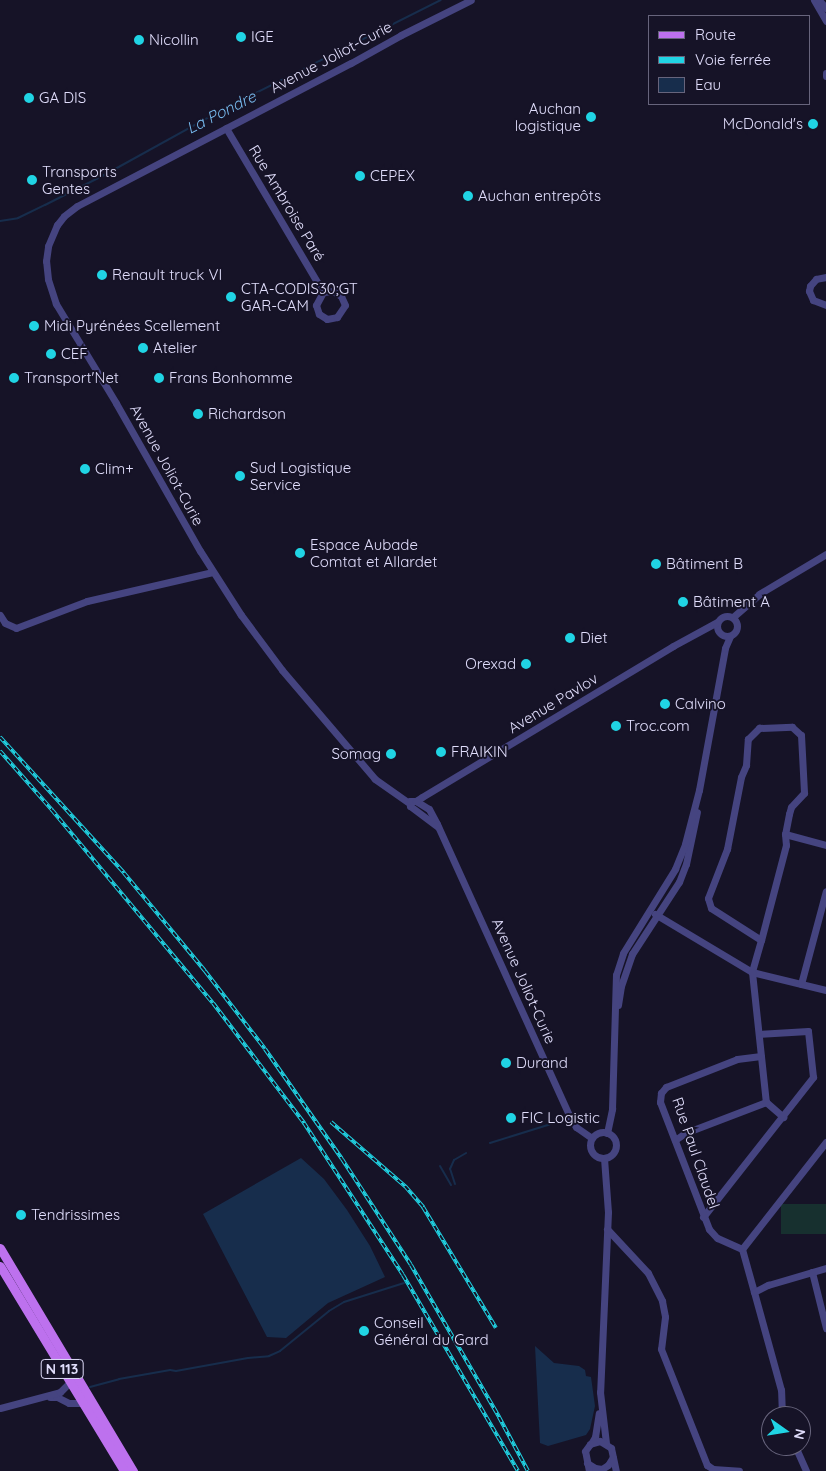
<!DOCTYPE html>
<html>
<head>
<meta charset="utf-8">
<style>
	body { margin:0 }
	#map { position:relative; width:826px; height:1471px; overflow:hidden; background:#161327; font-family:Quicksand,sans-serif }
	div>[style] { position:absolute }
	.green>* { inset:0; background:#17302f; transform-origin:0 0 }
	.water>* { inset:0; background:#172d4c }
	.stream>* { height:2px; margin:-1px; padding:0 1px; transform-origin:1px; border-radius:1px; background:#172d4c }
	.minor>* { height:7px; margin:-3.5px; padding:0 3.5px; transform-origin:3.5px; border-radius:3.5px; background:#454480 }
	.minor>.ring { margin:-3.5px; padding:0; box-sizing:content-box; background:none; border:7px solid #454480; border-radius:50% }
	.major>* { height:9px; margin:-4.5px; padding:0 4.5px; transform-origin:4.5px; border-radius:4.5px; background:#bd71ee }
	.rail>* { height:4px; margin-top:-2px; transform-origin:0; background:repeating-linear-gradient(90deg,#161327 0 5.5px,#20d4e4 0 11px); box-sizing:border-box; border-block:1px solid #20d4e4 }
	.dots>* { width:14px; height:14px; translate:-50% -50%; box-sizing:border-box; border:2px solid #161327; border-radius:50% }
	span { translate:-50% -50%; white-space:nowrap; text-align:center; line-height:1.15; -webkit-text-stroke:4px #161327; paint-order:stroke }
	.shield-label span { padding:1px 4px; background:#161327; border:1px solid; border-radius:4px; -webkit-text-stroke-width:0 }
	.shield-label { font-size:14px; color:#e0ddfb; font-weight:700 }
	.poi-label { font-size:15px; color:#e0ddfb }
	.left { translate:0 -50%; text-align:left }
	.right { translate:-100% -50%; text-align:right }
	.street-label { font-size:15px; color:#e0ddfb }
	.water-label { font-size:16px; color:#77baee; font-style:italic }
	.legend { position:absolute; left:648px; top:15px; width:162px; height:90px; box-sizing:border-box; background:#161327; border:1px solid #67647c; margin:0; padding:6px 9px; list-style:none; font-size:15px; color:#e0ddfb }
	.legend li { display:flex; align-items:center; gap:10px; height:25px }
	.legend b { width:25px; border:1px solid #67647c }
	.north { position:absolute; left:761px; top:1406px; width:50px; height:50px; box-sizing:border-box; background:#161327; border:1px solid #67647c; border-radius:50%; rotate:103deg; font-size:14px; font-weight:700; line-height:20px; text-align:center; color:#e0ddfb }
	.north::after { content:''; display:block; margin:auto; width:18px; height:22px; background:#20d4e4; clip-path:polygon(50% 0,100% 100%,50% 72%,0 100%) }
</style>
</head>
<body>
<div id="map">
	<div class="green">
		<div style="left:826px;top:1204px;width:30px;height:45px;rotate:90deg"></div>
	</div>
	<div class="water">
		<div style="clip-path:polygon(301px 1158px,324px 1179px,347px 1210px,370px 1246px,385px 1277px,328px 1303px,286px 1338px,267px 1337px,203px 1214px)"></div>
		<div style="clip-path:polygon(535px 1346px,554px 1363px,579px 1366px,585px 1370px,586px 1376px,591px 1377px,595px 1406px,590px 1429px,586px 1435px,548px 1446px,540px 1443px)"></div>
	</div>
	<div class="stream">
		<div style="left:0;top:221px;width:18px;rotate:-9deg"></div>
		<div style="left:18px;top:218px;width:30px;rotate:-26deg"></div>
		<div style="left:45px;top:205px;width:68px;rotate:-26.9deg"></div>
		<div style="left:106px;top:174px;width:130px;rotate:-28.9deg"></div>
		<div style="left:220px;top:111px;width:247px;rotate:-26.7deg"></div>
		<div style="left:490px;top:1143px;width:64px;rotate:-17.3deg"></div>
		<div style="left:440px;top:1166px;width:22px;rotate:60deg"></div>
		<div style="left:455px;top:1184px;width:16px;rotate:-108deg"></div>
		<div style="left:450px;top:1169px;width:10px;rotate:-66deg"></div>
		<div style="left:454px;top:1160px;width:14px;rotate:-30deg"></div>
		<div style="left:90px;top:1387px;width:30px;rotate:-15deg"></div>
		<div style="left:119px;top:1379px;width:52px;rotate:-10deg"></div>
		<div style="left:170px;top:1370px;width:6px;rotate:9deg"></div>
		<div style="left:176px;top:1371px;width:73px;rotate:-10.2deg"></div>
		<div style="left:248px;top:1358px;width:21px;rotate:-5deg"></div>
		<div style="left:269px;top:1356px;width:12px;rotate:-24deg"></div>
		<div style="left:280px;top:1351px;width:63px;rotate:-39.2deg"></div>
		<div style="left:329px;top:1311px;width:17px;rotate:-31deg"></div>
		<div style="left:344px;top:1302px;width:63px;rotate:-17.6deg"></div>
	</div>
	<div class="minor">
		<div style="left:814px;top:0;width:24px;rotate:60deg"></div>
		<div style="left:819px;top:0;width:11px;rotate:49deg"></div>
		<div style="left:826px;top:73px;width:3px;rotate:90deg"></div>
		<div style="left:226px;top:128px;width:191px;rotate:59.4deg"></div>
		<div style="left:323px;top:292px;width:15px;rotate:118deg"></div>
		<div style="left:316px;top:305px;width:9px;rotate:72deg"></div>
		<div style="left:319px;top:314px;width:9px;rotate:32deg"></div>
		<div style="left:327px;top:319px;width:10px;rotate:-11deg"></div>
		<div style="left:337px;top:317px;width:14px;rotate:-56deg"></div>
		<div style="left:345px;top:305px;width:10px;rotate:-114deg"></div>
		<div style="left:341px;top:296px;width:9px;rotate:-148deg"></div>
		<div style="left:333px;top:291px;width:10px;rotate:174deg"></div>
		<div style="left:826px;top:277px;width:10px;rotate:169deg"></div>
		<div style="left:816px;top:279px;width:9px;rotate:131deg"></div>
		<div style="left:810px;top:286px;width:5px;rotate:101deg"></div>
		<div style="left:809px;top:291px;width:10px;rotate:66deg"></div>
		<div style="left:813px;top:300px;width:14px;rotate:21deg"></div>
		<div style="left:0;top:615px;width:9px;rotate:58deg"></div>
		<div style="left:5px;top:623px;width:12px;rotate:24deg"></div>
		<div style="left:16px;top:628px;width:76px;rotate:-20.8deg"></div>
		<div style="left:87px;top:601px;width:129px;rotate:-13deg"></div>
		<div class="ring" style="left:717px;top:616px;width:13px;height:13px"></div>
		<div style="left:733px;top:617px;width:35px;rotate:-41deg"></div>
		<div style="left:759px;top:594px;width:78px;rotate:-30.8deg"></div>
		<div style="left:416px;top:801px;width:15px;rotate:32deg"></div>
		<div style="left:429px;top:809px;width:17px;rotate:62deg"></div>
		<div style="left:437px;top:824px;width:320px;rotate:65.6deg"></div>
		<div style="left:569px;top:1115px;width:14px;rotate:60deg"></div>
		<div style="left:576px;top:1127px;width:19px;rotate:35deg"></div>
		<div style="left:409px;top:803px;width:42px;rotate:-144.8deg"></div>
		<div style="left:375px;top:779px;width:143px;rotate:-130.5deg"></div>
		<div style="left:282px;top:670px;width:69px;rotate:-126.7deg"></div>
		<div style="left:241px;top:615px;width:76px;rotate:-122.6deg"></div>
		<div style="left:200px;top:551px;width:170px;rotate:-119.6deg"></div>
		<div style="left:116px;top:403px;width:116px;rotate:-121.2deg"></div>
		<div style="left:56px;top:304px;width:26px;rotate:-108deg"></div>
		<div style="left:48px;top:279px;width:18px;rotate:-96deg"></div>
		<div style="left:46px;top:261px;width:15px;rotate:-82deg"></div>
		<div style="left:48px;top:246px;width:23px;rotate:-67deg"></div>
		<div style="left:57px;top:225px;width:11px;rotate:-52deg"></div>
		<div style="left:64px;top:216px;width:16px;rotate:-38deg"></div>
		<div style="left:77px;top:206px;width:309px;rotate:-27.6deg"></div>
		<div style="left:351px;top:63px;width:57px;rotate:-29.2deg"></div>
		<div style="left:401px;top:35px;width:78px;rotate:-26.6deg"></div>
		<div style="left:438px;top:827px;width:35px;rotate:-143deg"></div>
		<div style="left:410px;top:806px;width:5px;rotate:-90deg"></div>
		<div style="left:410px;top:801px;width:6px"></div>
		<div style="left:416px;top:801px;width:7px;rotate:-34deg"></div>
		<div style="left:422px;top:797px;width:293px;rotate:-31deg"></div>
		<div style="left:673px;top:646px;width:50px;rotate:-28.6deg"></div>
		<div style="left:785px;top:834px;width:42px;rotate:15deg"></div>
		<div style="left:655px;top:914px;width:113px;rotate:30.9deg"></div>
		<div style="left:752px;top:972px;width:76px;rotate:13.7deg"></div>
		<div style="left:761px;top:940px;width:59px;rotate:-147.4deg"></div>
		<div style="left:711px;top:908px;width:10px;rotate:-107deg"></div>
		<div style="left:708px;top:898px;width:53px;rotate:-68.8deg"></div>
		<div style="left:727px;top:849px;width:73px;rotate:-79deg"></div>
		<div style="left:741px;top:777px;width:13px;rotate:-67deg"></div>
		<div style="left:746px;top:765px;width:26px;rotate:-86deg"></div>
		<div style="left:748px;top:739px;width:16px;rotate:-45deg"></div>
		<div style="left:759px;top:728px;width:33px;rotate:-2deg"></div>
		<div style="left:792px;top:727px;width:12px;rotate:42deg"></div>
		<div style="left:801px;top:735px;width:58px;rotate:87deg"></div>
		<div style="left:804px;top:793px;width:19px;rotate:133deg"></div>
		<div style="left:791px;top:807px;width:7px;rotate:106deg"></div>
		<div style="left:789px;top:814px;width:20px;rotate:101deg"></div>
		<div style="left:785px;top:834px;width:11px;rotate:85deg"></div>
		<div style="left:786px;top:845px;width:98px;rotate:104.7deg"></div>
		<div style="left:761px;top:940px;width:33px;rotate:106deg"></div>
		<div style="left:752px;top:972px;width:131px;rotate:83.9deg"></div>
		<div style="left:766px;top:1102px;width:23px;rotate:41deg"></div>
		<div style="left:801px;top:984px;width:96px;rotate:-75deg"></div>
		<div style="left:618px;top:1005px;width:19px;rotate:-81deg"></div>
		<div style="left:621px;top:986px;width:34px;rotate:-71deg"></div>
		<div style="left:632px;top:954px;width:86px;rotate:-56.9deg"></div>
		<div style="left:679px;top:882px;width:19px;rotate:-69deg"></div>
		<div style="left:686px;top:864px;width:53px;rotate:-78.1deg"></div>
		<div class="ring" style="left:590px;top:1132px;width:19px;height:19px"></div>
		<div style="left:607px;top:1133px;width:25px;rotate:-78deg"></div>
		<div style="left:612px;top:1109px;width:134px;rotate:-88.3deg"></div>
		<div style="left:616px;top:975px;width:23px;rotate:-72deg"></div>
		<div style="left:623px;top:953px;width:99px;rotate:-58.2deg"></div>
		<div style="left:675px;top:869px;width:27px;rotate:-68deg"></div>
		<div style="left:685px;top:844px;width:56px;rotate:-75.5deg"></div>
		<div style="left:699px;top:790px;width:144px;rotate:-79.6deg"></div>
		<div style="left:725px;top:648px;width:13px;rotate:-67deg"></div>
		<div style="left:675px;top:1140px;width:12px;rotate:-35deg"></div>
		<div style="left:685px;top:1133px;width:87px;rotate:-20.9deg"></div>
		<div style="left:604px;top:1158px;width:54px;rotate:85.8deg"></div>
		<div style="left:608px;top:1212px;width:180px;rotate:92.5deg"></div>
		<div style="left:600px;top:1392px;width:51px;rotate:83.3deg"></div>
		<div style="left:703px;top:1217px;width:178px;rotate:-51.8deg"></div>
		<div style="left:813px;top:1077px;width:46px;rotate:-96.2deg"></div>
		<div style="left:808px;top:1031px;width:49px;rotate:176.5deg"></div>
		<div style="left:607px;top:1229px;width:60px;rotate:47deg"></div>
		<div style="left:648px;top:1273px;width:31px;rotate:63deg"></div>
		<div style="left:662px;top:1301px;width:16px;rotate:79deg"></div>
		<div style="left:665px;top:1317px;width:32px;rotate:97deg"></div>
		<div style="left:661px;top:1349px;width:125px;rotate:68.4deg"></div>
		<div style="left:707px;top:1465px;width:7px;rotate:34deg"></div>
		<div style="left:713px;top:1469px;width:26px;rotate:4deg"></div>
		<div style="left:742px;top:1249px;width:27px;rotate:-156deg"></div>
		<div style="left:717px;top:1238px;width:12px;rotate:-132deg"></div>
		<div style="left:709px;top:1229px;width:136px;rotate:-111.1deg"></div>
		<div style="left:660px;top:1102px;width:9px;rotate:-84deg"></div>
		<div style="left:661px;top:1093px;width:8px;rotate:-50deg"></div>
		<div style="left:666px;top:1087px;width:76px;rotate:-21.5deg"></div>
		<div style="left:737px;top:1059px;width:24px;rotate:-7deg"></div>
		<div style="left:812px;top:1272px;width:58px;rotate:76deg"></div>
		<div style="left:754px;top:1292px;width:45px;rotate:-105.6deg"></div>
		<div style="left:742px;top:1249px;width:136px;rotate:-51.9deg"></div>
		<div style="left:50px;top:1397px;width:7px"></div>
		<div style="left:57px;top:1397px;width:13px;rotate:27deg"></div>
		<div style="left:69px;top:1403px;width:14px"></div>
		<div style="left:0;top:1408px;width:62px;rotate:-14.9deg"></div>
		<div style="left:60px;top:1392px;width:14px;rotate:-45deg"></div>
		<div style="left:782px;top:1416px;width:26px;rotate:-92deg"></div>
		<div style="left:781px;top:1390px;width:102px;rotate:-105.4deg"></div>
		<div style="left:754px;top:1292px;width:16px;rotate:-27deg"></div>
		<div style="left:768px;top:1285px;width:60px;rotate:-16.3deg"></div>
		<div style="left:592px;top:1442px;width:6px;rotate:-59deg"></div>
		<div style="left:595px;top:1437px;width:24px;rotate:-81deg"></div>
		<div style="left:795px;top:1446px;width:27px;rotate:66deg"></div>
		<div style="left:587px;top:1463px;width:9px;rotate:32deg"></div>
		<div style="left:595px;top:1468px;width:7px;rotate:8deg"></div>
		<div style="left:602px;top:1469px;width:7px;rotate:-34deg"></div>
		<div style="left:608px;top:1465px;width:9px;rotate:-58deg"></div>
		<div style="left:589px;top:1471px;width:20px;rotate:-101deg"></div>
		<div style="left:585px;top:1451px;width:9px;rotate:-54deg"></div>
		<div style="left:590px;top:1444px;width:10px;rotate:-17deg"></div>
		<div style="left:600px;top:1441px;width:13px;rotate:32deg"></div>
		<div style="left:611px;top:1448px;width:24px;rotate:78deg"></div>
	</div>
	<div class="major">
		<div style="left:0;top:1248px;width:260px;rotate:59.2deg"></div>
		<div style="left:0;top:1266px;width:240px;rotate:58.8deg"></div>
	</div>
	<div class="rail">
		<div style="left:0;top:737px;width:184px;rotate:47.6deg"></div>
		<div style="left:124px;top:873px;width:127px;rotate:50.4deg"></div>
		<div style="left:205px;top:971px;width:98px;rotate:52.4deg"></div>
		<div style="left:265px;top:1049px;width:134px;rotate:55deg"></div>
		<div style="left:342px;top:1159px;width:126px;rotate:56.9deg"></div>
		<div style="left:411px;top:1265px;width:176px;rotate:59.9deg"></div>
		<div style="left:499px;top:1417px;width:61px;rotate:61.8deg"></div>
		<div style="left:0;top:751px;width:79px;rotate:48.6deg"></div>
		<div style="left:52px;top:810px;width:251px;rotate:50.2deg"></div>
		<div style="left:213px;top:1003px;width:151px;rotate:52.8deg"></div>
		<div style="left:304px;top:1123px;width:181px;rotate:56.9deg"></div>
		<div style="left:403px;top:1275px;width:227px;rotate:59.6deg"></div>
		<div style="left:331px;top:1122px;width:98px;rotate:40.9deg"></div>
		<div style="left:405px;top:1186px;width:28px;rotate:49deg"></div>
		<div style="left:423px;top:1207px;width:141px;rotate:58.9deg"></div>
	</div>
	<div class="dots">
		<div style="left:241px;top:37px;background:#20d4e4"></div>
		<div style="left:139px;top:40px;background:#20d4e4"></div>
		<div style="left:29px;top:98px;background:#20d4e4"></div>
		<div style="left:591px;top:117px;background:#20d4e4"></div>
		<div style="left:813px;top:124px;background:#20d4e4"></div>
		<div style="left:360px;top:176px;background:#20d4e4"></div>
		<div style="left:32px;top:180px;background:#20d4e4"></div>
		<div style="left:468px;top:196px;background:#20d4e4"></div>
		<div style="left:102px;top:275px;background:#20d4e4"></div>
		<div style="left:231px;top:297px;background:#20d4e4"></div>
		<div style="left:34px;top:326px;background:#20d4e4"></div>
		<div style="left:143px;top:348px;background:#20d4e4"></div>
		<div style="left:51px;top:354px;background:#20d4e4"></div>
		<div style="left:14px;top:378px;background:#20d4e4"></div>
		<div style="left:159px;top:378px;background:#20d4e4"></div>
		<div style="left:198px;top:414px;background:#20d4e4"></div>
		<div style="left:85px;top:469px;background:#20d4e4"></div>
		<div style="left:240px;top:476px;background:#20d4e4"></div>
		<div style="left:300px;top:553px;background:#20d4e4"></div>
		<div style="left:656px;top:564px;background:#20d4e4"></div>
		<div style="left:683px;top:602px;background:#20d4e4"></div>
		<div style="left:570px;top:638px;background:#20d4e4"></div>
		<div style="left:526px;top:664px;background:#20d4e4"></div>
		<div style="left:665px;top:704px;background:#20d4e4"></div>
		<div style="left:616px;top:726px;background:#20d4e4"></div>
		<div style="left:441px;top:752px;background:#20d4e4"></div>
		<div style="left:391px;top:754px;background:#20d4e4"></div>
		<div style="left:506px;top:1063px;background:#20d4e4"></div>
		<div style="left:511px;top:1118px;background:#20d4e4"></div>
		<div style="left:21px;top:1215px;background:#20d4e4"></div>
		<div style="left:364px;top:1331px;background:#20d4e4"></div>
	</div>
	<div class="shield-label">
		<span style="left:62px;top:1369px">N 113</span>
	</div>
	<div class="poi-label">
		<span class="left" style="left:251px;top:37px">IGE</span>
		<span class="left" style="left:149px;top:40px">Nicollin</span>
		<span class="left" style="left:39px;top:98px">GA DIS</span>
		<span class="right" style="left:581px;top:117px">Auchan<br>logistique</span>
		<span class="right" style="left:803px;top:124px">McDonald's</span>
		<span class="left" style="left:42px;top:180px">Transports<br>Gentes</span>
		<span class="left" style="left:370px;top:176px">CEPEX</span>
		<span class="left" style="left:478px;top:196px">Auchan entrepôts</span>
		<span class="left" style="left:112px;top:275px">Renault truck VI</span>
		<span class="left" style="left:241px;top:297px">CTA-CODIS30;GT<br>GAR-CAM</span>
		<span class="left" style="left:44px;top:326px">Midi Pyrénées Scellement</span>
		<span class="left" style="left:153px;top:348px">Atelier</span>
		<span class="left" style="left:61px;top:354px">CEF</span>
		<span class="left" style="left:24px;top:378px">Transport'Net</span>
		<span class="left" style="left:169px;top:378px">Frans Bonhomme</span>
		<span class="left" style="left:208px;top:414px">Richardson</span>
		<span class="left" style="left:250px;top:476px">Sud Logistique<br>Service</span>
		<span class="left" style="left:95px;top:469px">Clim+</span>
		<span class="left" style="left:310px;top:553px">Espace Aubade<br>Comtat et Allardet</span>
		<span class="left" style="left:666px;top:564px">Bâtiment B</span>
		<span class="left" style="left:693px;top:602px">Bâtiment A</span>
		<span class="left" style="left:580px;top:638px">Diet</span>
		<span class="right" style="left:516px;top:664px">Orexad</span>
		<span class="left" style="left:675px;top:704px">Calvino</span>
		<span class="left" style="left:626px;top:726px">Troc.com</span>
		<span class="left" style="left:451px;top:752px">FRAIKIN</span>
		<span class="right" style="left:381px;top:754px">Somag</span>
		<span class="left" style="left:516px;top:1063px">Durand</span>
		<span class="left" style="left:521px;top:1118px">FIC Logistic</span>
		<span class="left" style="left:31px;top:1215px">Tendrissimes</span>
		<span class="left" style="left:374px;top:1331px">Conseil<br>Général du Gard</span>
	</div>
	<div class="street-label">
		<span style="left:331px;top:57px;rotate:-28deg">Avenue Joliot-Curie</span>
		<span style="left:287px;top:203px;rotate:59deg">Rue Ambroise Paré</span>
		<span style="left:167px;top:465px;rotate:61deg">Avenue Joliot-Curie</span>
		<span style="left:553px;top:703px;rotate:-31deg">Avenue Pavlov</span>
		<span style="left:524px;top:981px;rotate:66deg">Avenue Joliot-Curie</span>
		<span style="left:696px;top:1153px;rotate:71deg">Rue Paul Claudel</span>
	</div>
	<div class="water-label">
		<span style="left:221px;top:112px;rotate:-27deg">La Pondre</span>
	</div>
	<ul class="legend">
	<li><b style="height:6px;background:#bd71ee"></b>Route</li>
	<li><b style="height:6px;background:#20d4e4"></b>Voie ferrée</li>
	<li><b style="height:14px;background:#172d4c"></b>Eau</li>
	</ul>
	<div class="north">N</div>
</div>
</body>
</html>
